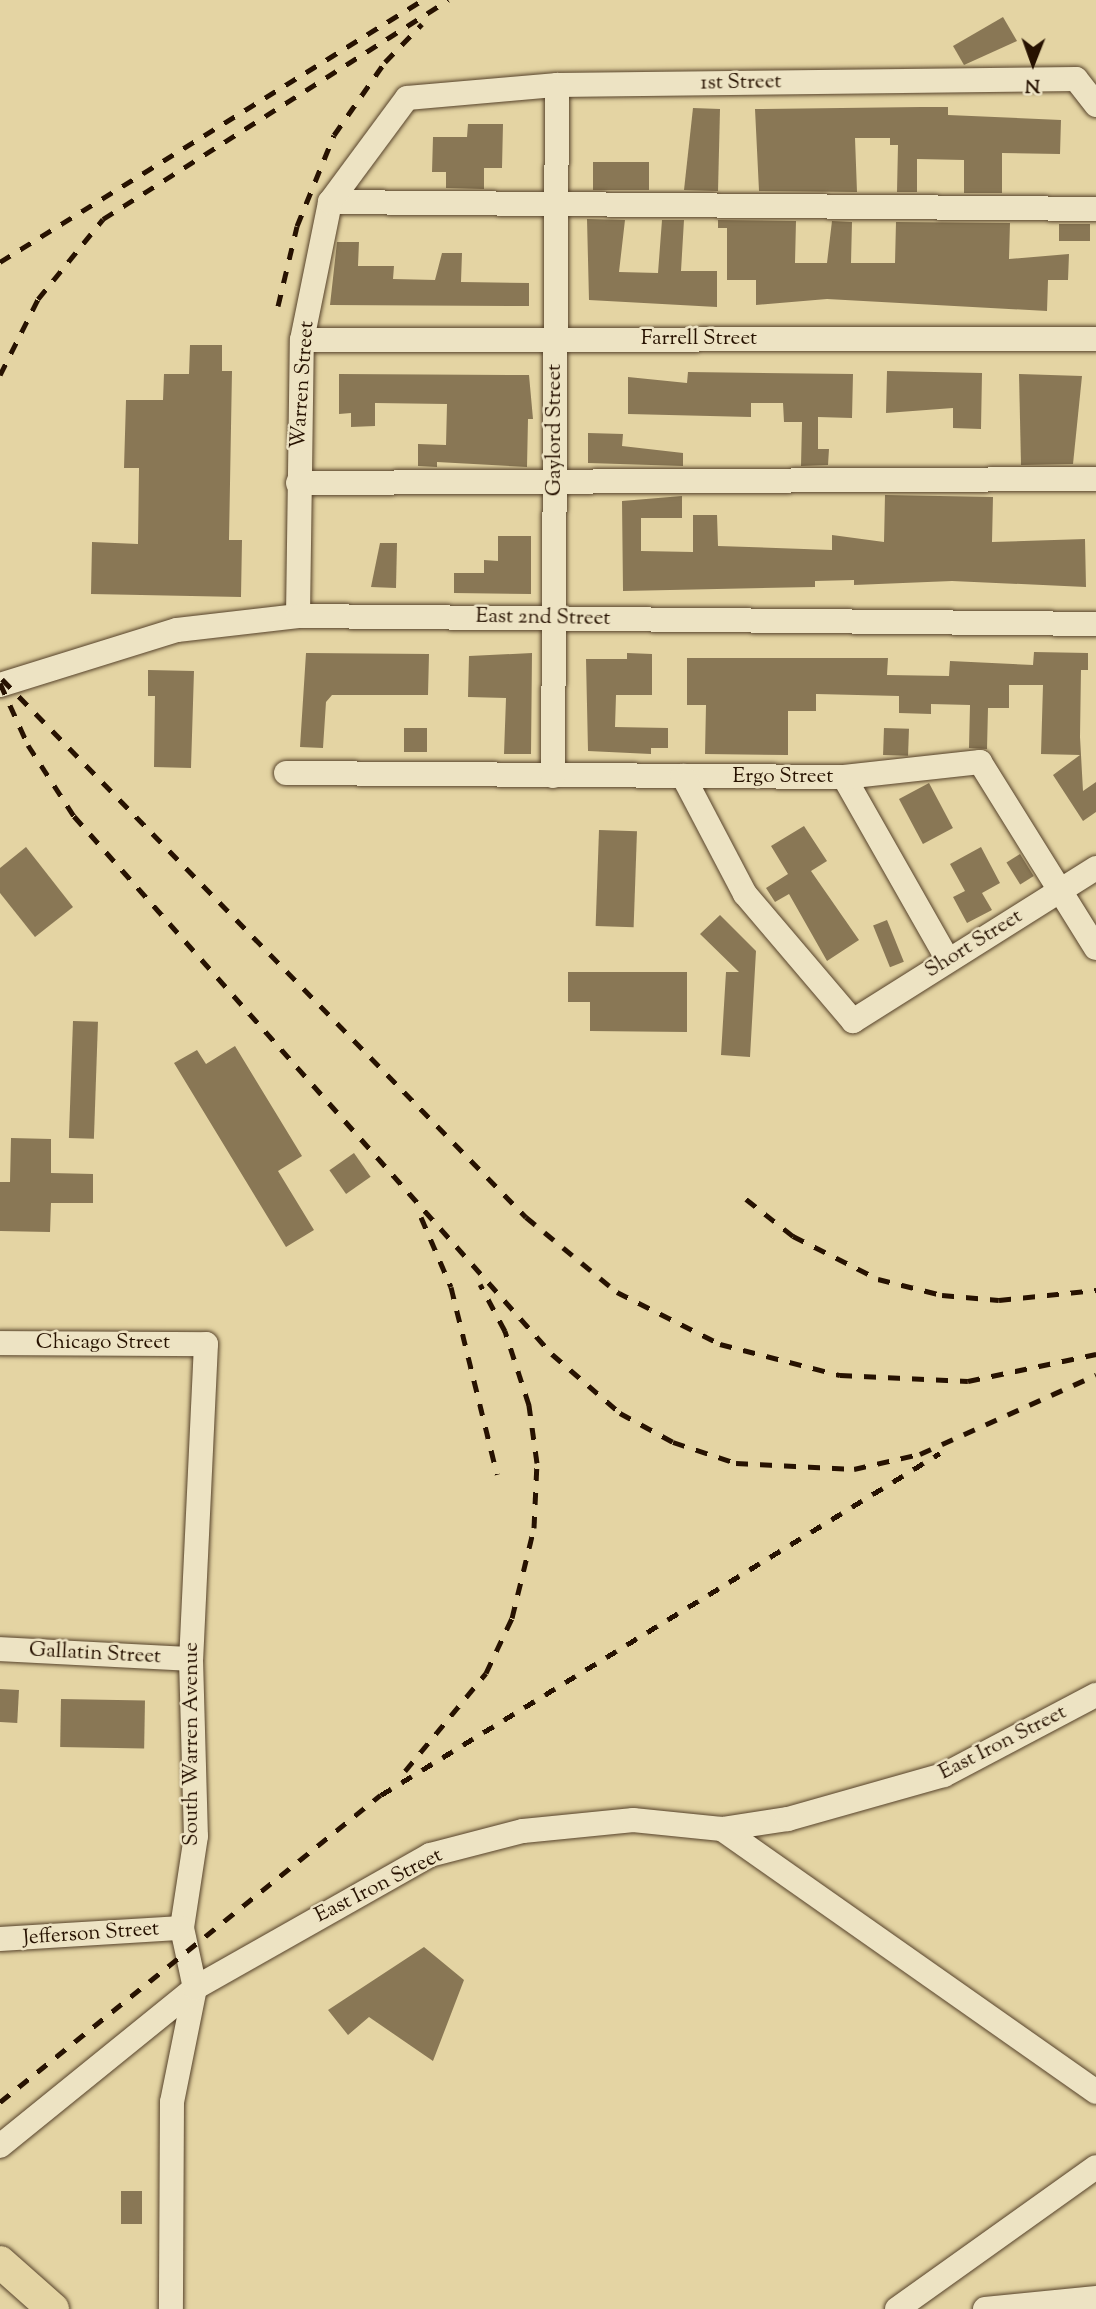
<!DOCTYPE html>
<html>
<head>
<meta charset="utf-8">
<style>
	body { margin:0 }
	#map { position:relative; width:1096px; height:2309px; overflow:hidden; background:#e4d4a3; font-family:"Sorts Mill Goudy",serif }
	div>[style] { position:absolute }
	.building>* { inset:0; background:#897755; transform-origin:0 0 }
	.roads { filter:drop-shadow(0 0 2px #56422a) drop-shadow(0 0 2px #56422a) }
	.minor>* { height:24px; margin:-12px; padding:0 12px; transform-origin:12px; border-radius:12px; background:#ede3c3 }
	.major>* { height:32px; margin:-16px; padding:0 16px; transform-origin:16px; border-radius:16px; background:#e4d4a3 }
	.rail>* { height:5px; margin-top:-2.5px; transform-origin:0; background:repeating-linear-gradient(90deg,#271201 0 12px,transparent 0 24px) }
	span { translate:-50% -50%; white-space:nowrap; text-align:center; line-height:1.15; -webkit-text-stroke:5px #ede3c3; paint-order:stroke }
	.street-label { font-size:21px; color:#271201 }
	.north { position:absolute; left:998px; top:28px; width:70px; height:70px; -webkit-text-stroke:5px #ede3c3; paint-order:stroke; rotate:181deg; font-size:19px; font-weight:700; line-height:28px; text-align:center; color:#271201 }
	.north::after { content:''; display:block; margin:auto; width:24px; height:32px; background:#271201; clip-path:polygon(50% 0,100% 100%,50% 72%,0 100%) }
</style>
</head>
<body>
<div id="map">
	<div class="building">
		<div style="clip-path:polygon(1003px 17px,1017px 41px,964px 65px,953px 46px)"></div>
		<div style="clip-path:polygon(921px 107px,948px 107px,948px 115px,1061px 120px,1060px 154px,1002px 153px,1002px 193px,964px 193px,964px 160px,917px 159px,917px 192px,897px 192px,898px 145px,890px 145px,890px 138px,855px 138px,857px 192px,759px 191px,755px 109px)"></div>
		<div style="clip-path:polygon(693px 108px,720px 109px,718px 191px,684px 190px)"></div>
		<div style="clip-path:polygon(468px 124px,503px 124px,502px 168px,484px 168px,484px 189px,446px 188px,446px 172px,432px 172px,433px 137px,467px 137px)"></div>
		<div style="left:593px;top:162px;width:56px;height:28px"></div>
		<div style="clip-path:polygon(587px 219px,625px 220px,619px 272px,658px 273px,662px 220px,684px 220px,681px 271px,717px 271px,717px 307px,589px 300px)"></div>
		<div style="clip-path:polygon(718px 220px,796px 221px,795px 263px,827px 263px,832px 221px,852px 222px,851px 263px,895px 263px,896px 222px,1010px 223px,1009px 259px,1069px 254px,1068px 280px,1048px 280px,1047px 311px,827px 299px,756px 305px,756px 280px,727px 280px,727px 228px,718px 228px)"></div>
		<div style="left:1059px;top:224px;width:31px;height:17px"></div>
		<div style="clip-path:polygon(337px 242px,359px 242px,358px 266px,394px 266px,393px 279px,435px 280px,442px 253px,462px 253px,461px 282px,529px 283px,529px 306px,330px 305px)"></div>
		<div style="clip-path:polygon(190px 345px,222px 345px,222px 371px,232px 371px,229px 540px,242px 540px,241px 597px,91px 594px,92px 542px,138px 544px,139px 468px,124px 468px,126px 400px,163px 400px,164px 374px,189px 374px)"></div>
		<div style="clip-path:polygon(887px 371px,982px 373px,981px 429px,953px 428px,953px 408px,886px 413px)"></div>
		<div style="clip-path:polygon(688px 372px,853px 374px,852px 418px,818px 417px,818px 449px,829px 449px,828px 465px,801px 466px,802px 422px,784px 422px,783px 403px,751px 403px,751px 417px,628px 414px,628px 377px,687px 383px)"></div>
		<div style="clip-path:polygon(339px 374px,529px 375px,533px 419px,528px 419px,527px 467px,437px 462px,437px 467px,418px 466px,418px 444px,446px 445px,447px 404px,375px 403px,375px 426px,351px 427px,351px 413px,339px 414px)"></div>
		<div style="clip-path:polygon(1019px 374px,1082px 376px,1073px 464px,1021px 465px)"></div>
		<div style="clip-path:polygon(588px 433px,623px 434px,622px 446px,683px 453px,683px 466px,588px 463px)"></div>
		<div style="clip-path:polygon(885px 495px,993px 497px,992px 542px,1085px 539px,1086px 587px,952px 581px,854px 585px,854px 580px,815px 581px,815px 587px,623px 591px,622px 501px,682px 496px,682px 518px,641px 518px,641px 551px,693px 552px,693px 515px,717px 515px,718px 546px,832px 550px,832px 535px,884px 542px)"></div>
		<div style="clip-path:polygon(498px 536px,531px 536px,531px 594px,454px 593px,454px 573px,484px 573px,484px 560px,498px 561px)"></div>
		<div style="clip-path:polygon(380px 543px,397px 543px,396px 588px,371px 587px)"></div>
		<div style="clip-path:polygon(1034px 652px,1088px 653px,1088px 670px,1081px 670px,1080px 737px,1083px 791px,1096px 782px,1096px 812px,1083px 821px,1053px 775px,1080px 755px,1041px 754px,1043px 685px,1009px 685px,1009px 708px,988px 708px,987px 749px,969px 748px,970px 705px,931px 704px,931px 714px,899px 713px,899px 696px,816px 694px,816px 711px,788px 711px,788px 755px,705px 754px,706px 705px,687px 705px,687px 658px,888px 658px,887px 675px,949px 676px,950px 661px,1033px 665px)"></div>
		<div style="clip-path:polygon(306px 653px,429px 654px,428px 695px,332px 695px,326px 702px,323px 748px,300px 747px)"></div>
		<div style="clip-path:polygon(532px 653px,531px 754px,504px 754px,506px 698px,468px 697px,469px 656px)"></div>
		<div style="clip-path:polygon(627px 653px,652px 654px,652px 695px,616px 695px,615px 727px,668px 728px,668px 748px,651px 748px,651px 754px,588px 751px,586px 659px,627px 659px)"></div>
		<div style="clip-path:polygon(148px 670px,194px 671px,191px 768px,154px 767px,155px 696px,148px 696px)"></div>
		<div style="left:404px;top:728px;width:23px;height:24px"></div>
		<div style="left:884px;top:728px;width:25px;height:27px;rotate:2deg"></div>
		<div style="left:929px;top:783px;width:51px;height:34px;rotate:62deg"></div>
		<div style="clip-path:polygon(804px 826px,827px 861px,811px 871px,859px 940px,827px 961px,789px 894px,775px 902px,766px 888px,788px 874px,771px 846px)"></div>
		<div style="left:599px;top:830px;width:38px;height:96px;rotate:2deg"></div>
		<div style="clip-path:polygon(26px 847px,73px 907px,35px 937px,0 893px,0 868px)"></div>
		<div style="clip-path:polygon(981px 847px,1000px 883px,982px 893px,992px 910px,967px 923px,953px 897px,965px 891px,950px 864px)"></div>
		<div style="left:1020px;top:854px;width:26px;height:16px;rotate:58deg"></div>
		<div style="clip-path:polygon(720px 915px,756px 951px,750px 1057px,721px 1055px,726px 972px,739px 972px,700px 934px)"></div>
		<div style="left:887px;top:920px;width:45px;height:15px;rotate:68deg"></div>
		<div style="clip-path:polygon(568px 972px,687px 972px,687px 1032px,590px 1031px,590px 1002px,568px 1002px)"></div>
		<div style="left:73px;top:1021px;width:25px;height:117px;rotate:2deg"></div>
		<div style="clip-path:polygon(235px 1046px,302px 1156px,278px 1171px,314px 1230px,286px 1247px,174px 1063px,197px 1050px,206px 1064px)"></div>
		<div style="clip-path:polygon(11px 1138px,51px 1139px,51px 1173px,93px 1174px,93px 1203px,51px 1203px,50px 1232px,0 1231px,0 1182px,10px 1182px)"></div>
		<div style="left:354px;top:1153px;width:29px;height:30px;rotate:55deg"></div>
		<div style="left:0;top:1689px;width:19px;height:33px;rotate:3deg"></div>
		<div style="left:61px;top:1699px;width:84px;height:48px;rotate:1deg"></div>
		<div style="clip-path:polygon(424px 1947px,464px 1980px,433px 2061px,369px 2017px,348px 2035px,328px 2010px)"></div>
		<div style="left:121px;top:2191px;width:21px;height:33px"></div>
	</div>
	<div class="roads">
		<div class="minor">
			<div style="left:330px;top:202px;width:766px;rotate:0.52deg"></div>
			<div style="left:302px;top:340px;width:794px;rotate:-0.07deg"></div>
			<div style="left:298px;top:483px;width:798px;rotate:-0.29deg"></div>
			<div style="left:298px;top:616px;width:276px;rotate:-89.2deg"></div>
			<div style="left:302px;top:340px;width:141px;rotate:-78.5deg"></div>
			<div style="left:330px;top:202px;width:129px;rotate:-53.5deg"></div>
			<div style="left:407px;top:98px;width:151px;rotate:-5deg"></div>
			<div style="left:557px;top:85px;width:519px;rotate:-0.66deg"></div>
			<div style="left:1076px;top:79px;width:33px;rotate:52deg"></div>
			<div style="left:0;top:685px;width:185px;rotate:-17.3deg"></div>
			<div style="left:177px;top:630px;width:122px;rotate:-6.6deg"></div>
			<div style="left:298px;top:616px;width:798px;rotate:0.57deg"></div>
			<div style="left:286px;top:773px;width:558px;rotate:0.41deg"></div>
			<div style="left:844px;top:777px;width:210px;rotate:60.4deg"></div>
			<div style="left:553px;top:776px;width:691px;rotate:-89.67deg"></div>
			<div style="left:683px;top:776px;width:133px;rotate:62.3deg"></div>
			<div style="left:745px;top:894px;width:167px;rotate:49.6deg"></div>
			<div style="left:853px;top:1021px;width:287px;rotate:-32.2deg"></div>
			<div style="left:844px;top:777px;width:137px;rotate:-6.3deg"></div>
			<div style="left:980px;top:762px;width:219px;rotate:58.1deg"></div>
			<div style="left:0;top:1343px;width:206px;rotate:0.3deg"></div>
			<div style="left:206px;top:1344px;width:315px;rotate:92.7deg"></div>
			<div style="left:191px;top:1659px;width:177px;rotate:88.4deg"></div>
			<div style="left:196px;top:1836px;width:93px;rotate:98.7deg"></div>
			<div style="left:182px;top:1928px;width:61px;rotate:77.8deg"></div>
			<div style="left:195px;top:1988px;width:116px;rotate:101.4deg"></div>
			<div style="left:172px;top:2102px;width:207px;rotate:90.3deg"></div>
			<div style="left:0;top:1649px;width:191px;rotate:3deg"></div>
			<div style="left:722px;top:1829px;width:457px;rotate:35.1deg"></div>
			<div style="left:0;top:1939px;width:182px;rotate:-3.5deg"></div>
			<div style="left:0;top:2146px;width:251px;rotate:-39deg"></div>
			<div style="left:195px;top:1988px;width:270px;rotate:-29.5deg"></div>
			<div style="left:430px;top:1855px;width:96px;rotate:-14.5deg"></div>
			<div style="left:523px;top:1831px;width:111px;rotate:-5.7deg"></div>
			<div style="left:633px;top:1820px;width:89px;rotate:5.8deg"></div>
			<div style="left:722px;top:1829px;width:67px;rotate:-8.6deg"></div>
			<div style="left:788px;top:1819px;width:162px;rotate:-15.8deg"></div>
			<div style="left:944px;top:1775px;width:172px;rotate:-27.8deg"></div>
			<div style="left:897px;top:2309px;width:244px;rotate:-35.5deg"></div>
			<div style="left:985px;top:2309px;width:112px;rotate:-5.7deg"></div>
		</div>
		<div class="major">
			<div style="left:0;top:2262px;width:71px;rotate:41.6deg"></div>
		</div>
	</div>
	<div class="rail">
		<div style="left:0;top:262px;width:498px;rotate:-31.8deg"></div>
		<div style="left:278px;top:306px;width:82px;rotate:-76.6deg"></div>
		<div style="left:297px;top:226px;width:98px;rotate:-67.9deg"></div>
		<div style="left:334px;top:135px;width:89px;rotate:-55.1deg"></div>
		<div style="left:385px;top:62px;width:53px;rotate:-45.8deg"></div>
		<div style="left:0;top:375px;width:85px;rotate:-63.4deg"></div>
		<div style="left:38px;top:299px;width:103px;rotate:-50.9deg"></div>
		<div style="left:103px;top:219px;width:409px;rotate:-32.4deg"></div>
		<div style="left:2px;top:679px;width:751px;rotate:45.76deg"></div>
		<div style="left:526px;top:1217px;width:118px;rotate:39.5deg"></div>
		<div style="left:617px;top:1292px;width:115px;rotate:26.8deg"></div>
		<div style="left:720px;top:1344px;width:124px;rotate:14.5deg"></div>
		<div style="left:840px;top:1375px;width:128px;rotate:2.7deg"></div>
		<div style="left:968px;top:1381px;width:131px;rotate:-11.9deg"></div>
		<div style="left:0;top:683px;width:68px;rotate:65.7deg"></div>
		<div style="left:28px;top:745px;width:85px;rotate:57.1deg"></div>
		<div style="left:74px;top:816px;width:720px;rotate:48.38deg"></div>
		<div style="left:552px;top:1354px;width:90px;rotate:40.9deg"></div>
		<div style="left:620px;top:1413px;width:60px;rotate:28.7deg"></div>
		<div style="left:673px;top:1442px;width:66px;rotate:18.4deg"></div>
		<div style="left:736px;top:1463px;width:118px;rotate:2.9deg"></div>
		<div style="left:854px;top:1469px;width:68px;rotate:-12.8deg"></div>
		<div style="left:920px;top:1454px;width:193px;rotate:-24.2deg"></div>
		<div style="left:746px;top:1199px;width:60px;rotate:38.2deg"></div>
		<div style="left:793px;top:1236px;width:95px;rotate:26.8deg"></div>
		<div style="left:878px;top:1279px;width:66px;rotate:14deg"></div>
		<div style="left:942px;top:1295px;width:57px;rotate:5deg"></div>
		<div style="left:999px;top:1300px;width:98px;rotate:-5.9deg"></div>
		<div style="left:421px;top:1217px;width:76px;rotate:66.8deg"></div>
		<div style="left:451px;top:1287px;width:193px;rotate:76.2deg"></div>
		<div style="left:405px;top:1771px;width:127px;rotate:-50.4deg"></div>
		<div style="left:486px;top:1673px;width:61px;rotate:-64.7deg"></div>
		<div style="left:512px;top:1618px;width:93px;rotate:-76.3deg"></div>
		<div style="left:534px;top:1528px;width:65px;rotate:-87.4deg"></div>
		<div style="left:537px;top:1463px;width:59px;rotate:-97.9deg"></div>
		<div style="left:529px;top:1405px;width:78px;rotate:-108deg"></div>
		<div style="left:505px;top:1331px;width:53px;rotate:-118deg"></div>
		<div style="left:0;top:2102px;width:489px;rotate:-38.9deg"></div>
		<div style="left:381px;top:1795px;width:655px;rotate:-31.46deg"></div>
	</div>
	<div class="street-label">
		<span style="left:741px;top:83px;rotate:-1deg">1st Street</span>
		<span style="left:699px;top:339px">Farrell Street</span>
		<span style="left:303px;top:385px;rotate:-86deg">Warren Street</span>
		<span style="left:555px;top:430px;rotate:-90deg">Gaylord Street</span>
		<span style="left:543px;top:618px;rotate:1deg">East 2nd Street</span>
		<span style="left:783px;top:777px">Ergo Street</span>
		<span style="left:974px;top:944px;rotate:-32deg">Short Street</span>
		<span style="left:103px;top:1343px">Chicago Street</span>
		<span style="left:95px;top:1654px;rotate:3deg">Gallatin Street</span>
		<span style="left:1003px;top:1743px;rotate:-27deg">East Iron Street</span>
		<span style="left:192px;top:1744px;rotate:-90deg">South Warren Avenue</span>
		<span style="left:379px;top:1886px;rotate:-27deg">East Iron Street</span>
		<span style="left:91px;top:1934px;rotate:-4deg">Jefferson Street</span>
	</div>
	<div class="north">N</div>
</div>
</body>
</html>
